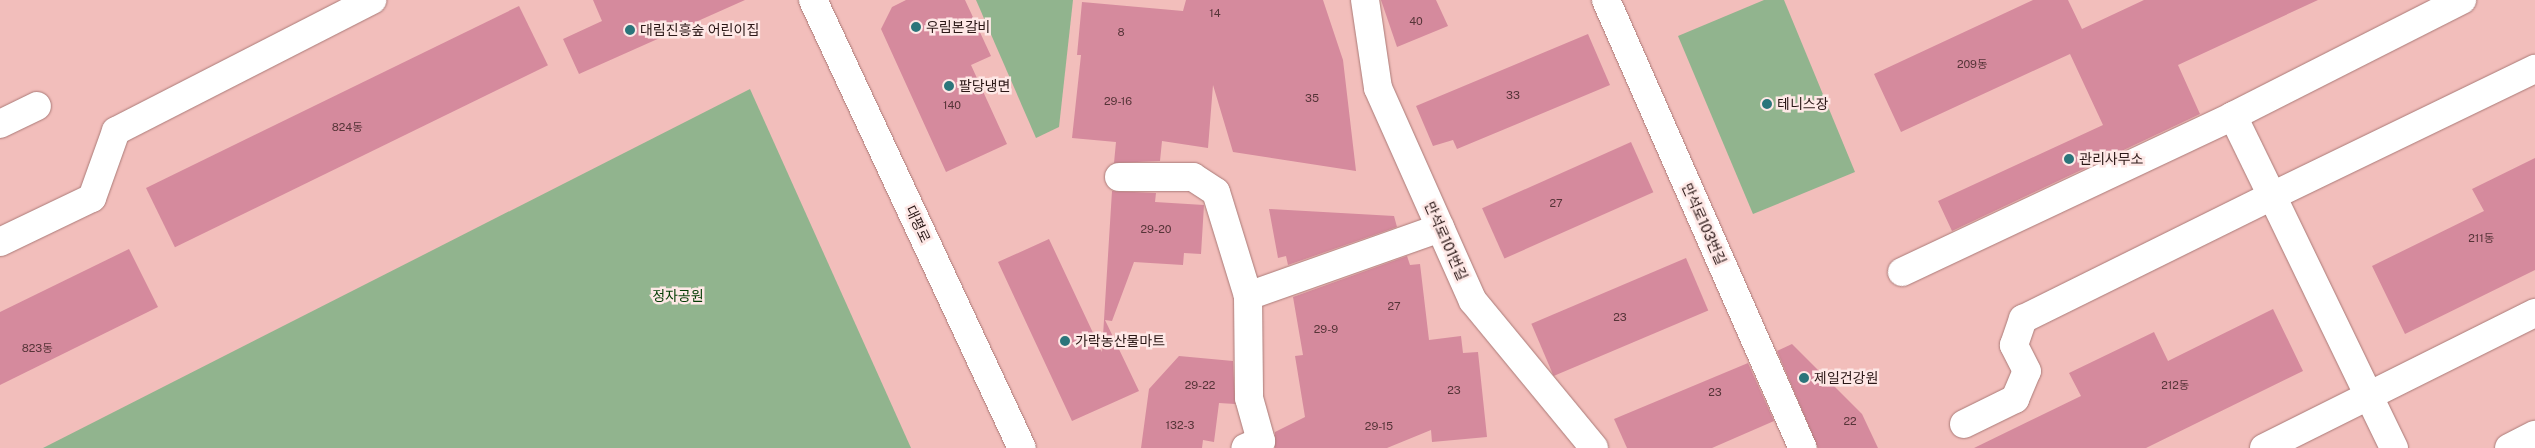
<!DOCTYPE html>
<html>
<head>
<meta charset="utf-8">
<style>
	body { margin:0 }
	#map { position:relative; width:2535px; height:448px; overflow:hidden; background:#f2bebb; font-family:"Public Sans","Noto Sans KR",sans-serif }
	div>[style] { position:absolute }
	.green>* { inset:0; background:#91b48e }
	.building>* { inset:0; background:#d58a9d; transform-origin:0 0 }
	.roads { filter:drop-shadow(0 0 1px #aa7a77) drop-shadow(0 0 1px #aa7a77) }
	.minor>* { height:28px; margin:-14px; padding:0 14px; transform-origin:14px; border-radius:14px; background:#fff }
	.dots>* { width:14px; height:14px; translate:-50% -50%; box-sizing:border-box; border:2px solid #fee8e6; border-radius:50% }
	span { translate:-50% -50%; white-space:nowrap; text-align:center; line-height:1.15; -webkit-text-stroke:5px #fee8e6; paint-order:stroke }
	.number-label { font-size:11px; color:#563438 }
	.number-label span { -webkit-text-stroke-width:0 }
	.poi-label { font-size:14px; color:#2b1817 }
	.left { translate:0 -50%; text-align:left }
	.street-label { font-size:14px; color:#2b1817 }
	.park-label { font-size:14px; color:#043c04 }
</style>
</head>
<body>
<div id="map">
	<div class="green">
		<div style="clip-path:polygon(976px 0,1073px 0,1059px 127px,1036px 138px)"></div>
		<div style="clip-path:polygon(1764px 0,1784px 0,1855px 172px,1753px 214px,1678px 36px)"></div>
		<div style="clip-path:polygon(750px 89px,911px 448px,43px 448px)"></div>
	</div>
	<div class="building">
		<div style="clip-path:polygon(593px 0,745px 0,579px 74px,563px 39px,602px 21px)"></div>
		<div style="clip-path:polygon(906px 0,965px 0,991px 56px,971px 65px,1007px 144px,946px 172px,881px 29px,892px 7px)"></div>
		<div style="clip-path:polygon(1186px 0,1323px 0,1343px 60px,1356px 171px,1233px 152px,1213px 85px,1208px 148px,1162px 141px,1160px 161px,1114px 163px,1116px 142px,1072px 138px,1081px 55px,1077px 55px,1082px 2px,1183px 11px)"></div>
		<div style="clip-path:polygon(1381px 0,1436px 0,1448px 26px,1397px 47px)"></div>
		<div style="clip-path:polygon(2033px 0,2068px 0,2082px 29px,2144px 0,2318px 0,2178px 65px,2200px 114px,1952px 231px,1938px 201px,2103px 125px,2070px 54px,1901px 132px,1874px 74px)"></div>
		<div style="left:519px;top:6px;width:66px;height:415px;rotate:64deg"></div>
		<div style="clip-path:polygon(1588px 34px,1610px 85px,1457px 149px,1453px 140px,1433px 146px,1416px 106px)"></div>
		<div style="left:1631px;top:142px;width:55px;height:163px;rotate:66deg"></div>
		<div style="clip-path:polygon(2535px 158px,2535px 270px,2405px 334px,2372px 266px,2484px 211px,2472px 189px)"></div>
		<div style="clip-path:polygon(1112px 191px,1156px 193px,1155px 202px,1204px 205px,1201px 254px,1184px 253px,1183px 265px,1134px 262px,1112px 321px,1105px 320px,1139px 391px,1072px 421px,998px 262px,1049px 239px,1102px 352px)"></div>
		<div style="clip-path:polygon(1269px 209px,1394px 216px,1397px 227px,1288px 265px,1286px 256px,1278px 258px)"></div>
		<div style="clip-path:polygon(129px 249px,158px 307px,0 385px,0 312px)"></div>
		<div style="clip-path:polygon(1407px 256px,1410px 265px,1420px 264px,1429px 340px,1461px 336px,1463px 353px,1478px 352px,1487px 437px,1432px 442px,1431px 430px,1387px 448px,1275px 448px,1275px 432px,1305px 417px,1295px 356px,1303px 355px,1293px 297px)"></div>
		<div style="left:1686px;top:258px;width:57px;height:168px;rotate:67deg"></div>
		<div style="clip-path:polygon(2273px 309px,2303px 371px,2146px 448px,1974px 448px,2081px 396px,2069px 373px,2154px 332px,2168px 361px)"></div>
		<div style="clip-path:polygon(1792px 344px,1862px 414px,1878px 448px,1818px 448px,1777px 351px)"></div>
		<div style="clip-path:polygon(1179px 356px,1233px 361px,1235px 404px,1219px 403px,1214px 442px,1203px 440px,1202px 448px,1141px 448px,1149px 389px)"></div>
		<div style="clip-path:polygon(1748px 363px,1774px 421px,1712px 448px,1627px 448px,1614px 419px)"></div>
	</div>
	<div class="roads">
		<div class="minor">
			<div style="left:813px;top:0;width:494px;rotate:65deg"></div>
			<div style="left:1365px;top:0;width:89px;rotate:81.6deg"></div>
			<div style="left:1378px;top:88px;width:233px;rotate:66deg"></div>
			<div style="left:1473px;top:301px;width:190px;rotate:50.5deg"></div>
			<div style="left:1606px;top:0;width:489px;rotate:66.3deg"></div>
			<div style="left:0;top:124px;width:41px;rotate:-25.9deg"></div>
			<div style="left:1119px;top:177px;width:74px"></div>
			<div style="left:1193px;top:177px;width:27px;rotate:33deg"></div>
			<div style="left:1216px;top:192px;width:109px;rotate:72.9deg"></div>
			<div style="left:1248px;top:296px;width:102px;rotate:89.4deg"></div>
			<div style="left:1249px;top:398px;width:45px;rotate:74.4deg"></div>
			<div style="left:1261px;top:441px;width:17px;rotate:156deg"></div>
			<div style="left:0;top:242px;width:102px;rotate:-25.6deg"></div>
			<div style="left:92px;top:198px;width:71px;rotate:-70.3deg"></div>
			<div style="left:116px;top:131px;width:288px;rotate:-27.1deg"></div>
			<div style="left:1902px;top:272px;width:366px;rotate:-25.2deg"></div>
			<div style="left:1248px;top:296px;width:204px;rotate:-19.5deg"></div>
			<div style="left:1964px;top:424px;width:57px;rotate:-26.1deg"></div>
			<div style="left:2015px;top:399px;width:30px;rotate:-67deg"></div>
			<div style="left:2027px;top:371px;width:29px;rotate:-117deg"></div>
			<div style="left:2014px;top:345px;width:28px;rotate:-71deg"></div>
			<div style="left:2023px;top:319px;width:278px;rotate:-26.3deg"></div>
			<div style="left:2272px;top:196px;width:89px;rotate:-116deg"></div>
			<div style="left:2233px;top:116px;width:257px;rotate:-26.9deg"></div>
			<div style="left:2264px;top:448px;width:303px;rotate:-26.5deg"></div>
			<div style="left:2394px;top:448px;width:280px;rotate:-115.8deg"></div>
			<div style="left:2272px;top:196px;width:292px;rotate:-25.8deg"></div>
			<div style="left:2509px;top:448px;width:29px;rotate:-27deg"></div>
		</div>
	</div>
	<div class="dots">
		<div style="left:916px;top:27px;background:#2b757b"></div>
		<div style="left:630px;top:30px;background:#2b757b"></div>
		<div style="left:949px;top:86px;background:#2b757b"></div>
		<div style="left:1767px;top:104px;background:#2b757b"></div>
		<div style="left:2069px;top:159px;background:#2b757b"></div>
		<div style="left:1065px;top:341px;background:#2b757b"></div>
		<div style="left:1804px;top:378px;background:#2b757b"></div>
	</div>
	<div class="number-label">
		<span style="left:1215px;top:13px">14</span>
		<span style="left:1416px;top:21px">40</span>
		<span style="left:1121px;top:32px">8</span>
		<span style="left:1972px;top:64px">209동</span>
		<span style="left:1513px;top:95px">33</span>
		<span style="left:1312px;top:98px">35</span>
		<span style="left:1118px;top:101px">29-16</span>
		<span style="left:952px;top:105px">140</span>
		<span style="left:347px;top:127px">824동</span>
		<span style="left:1556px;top:203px">27</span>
		<span style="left:1156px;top:229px">29-20</span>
		<span style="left:2481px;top:238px">211동</span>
		<span style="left:1394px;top:306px">27</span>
		<span style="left:1620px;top:317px">23</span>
		<span style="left:1326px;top:329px">29-9</span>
		<span style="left:37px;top:348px">823동</span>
		<span style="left:1200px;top:385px">29-22</span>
		<span style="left:2175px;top:385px">212동</span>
		<span style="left:1454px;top:390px">23</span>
		<span style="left:1715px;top:392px">23</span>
		<span style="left:1850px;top:421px">22</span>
		<span style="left:1180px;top:425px">132-3</span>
		<span style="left:1379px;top:426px">29-15</span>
	</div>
	<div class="poi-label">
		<span class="left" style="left:926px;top:27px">우림본갈비</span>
		<span class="left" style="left:640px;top:30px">대림진흥숲 어린이집</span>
		<span class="left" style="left:959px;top:86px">팔당냉면</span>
		<span class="left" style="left:1777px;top:104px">테니스장</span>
		<span class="left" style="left:2079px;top:159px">관리사무소</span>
		<span class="left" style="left:1075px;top:341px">가락농산물마트</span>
		<span class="left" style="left:1814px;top:378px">제일건강원</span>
	</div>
	<div class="street-label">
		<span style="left:918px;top:224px;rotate:65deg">대평로</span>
		<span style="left:1704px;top:224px;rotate:66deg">만석로103번길</span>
		<span style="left:1446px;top:241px;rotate:66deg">만석로101번길</span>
	</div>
	<div class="park-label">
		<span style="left:678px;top:296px">정자공원</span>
	</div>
</div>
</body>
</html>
